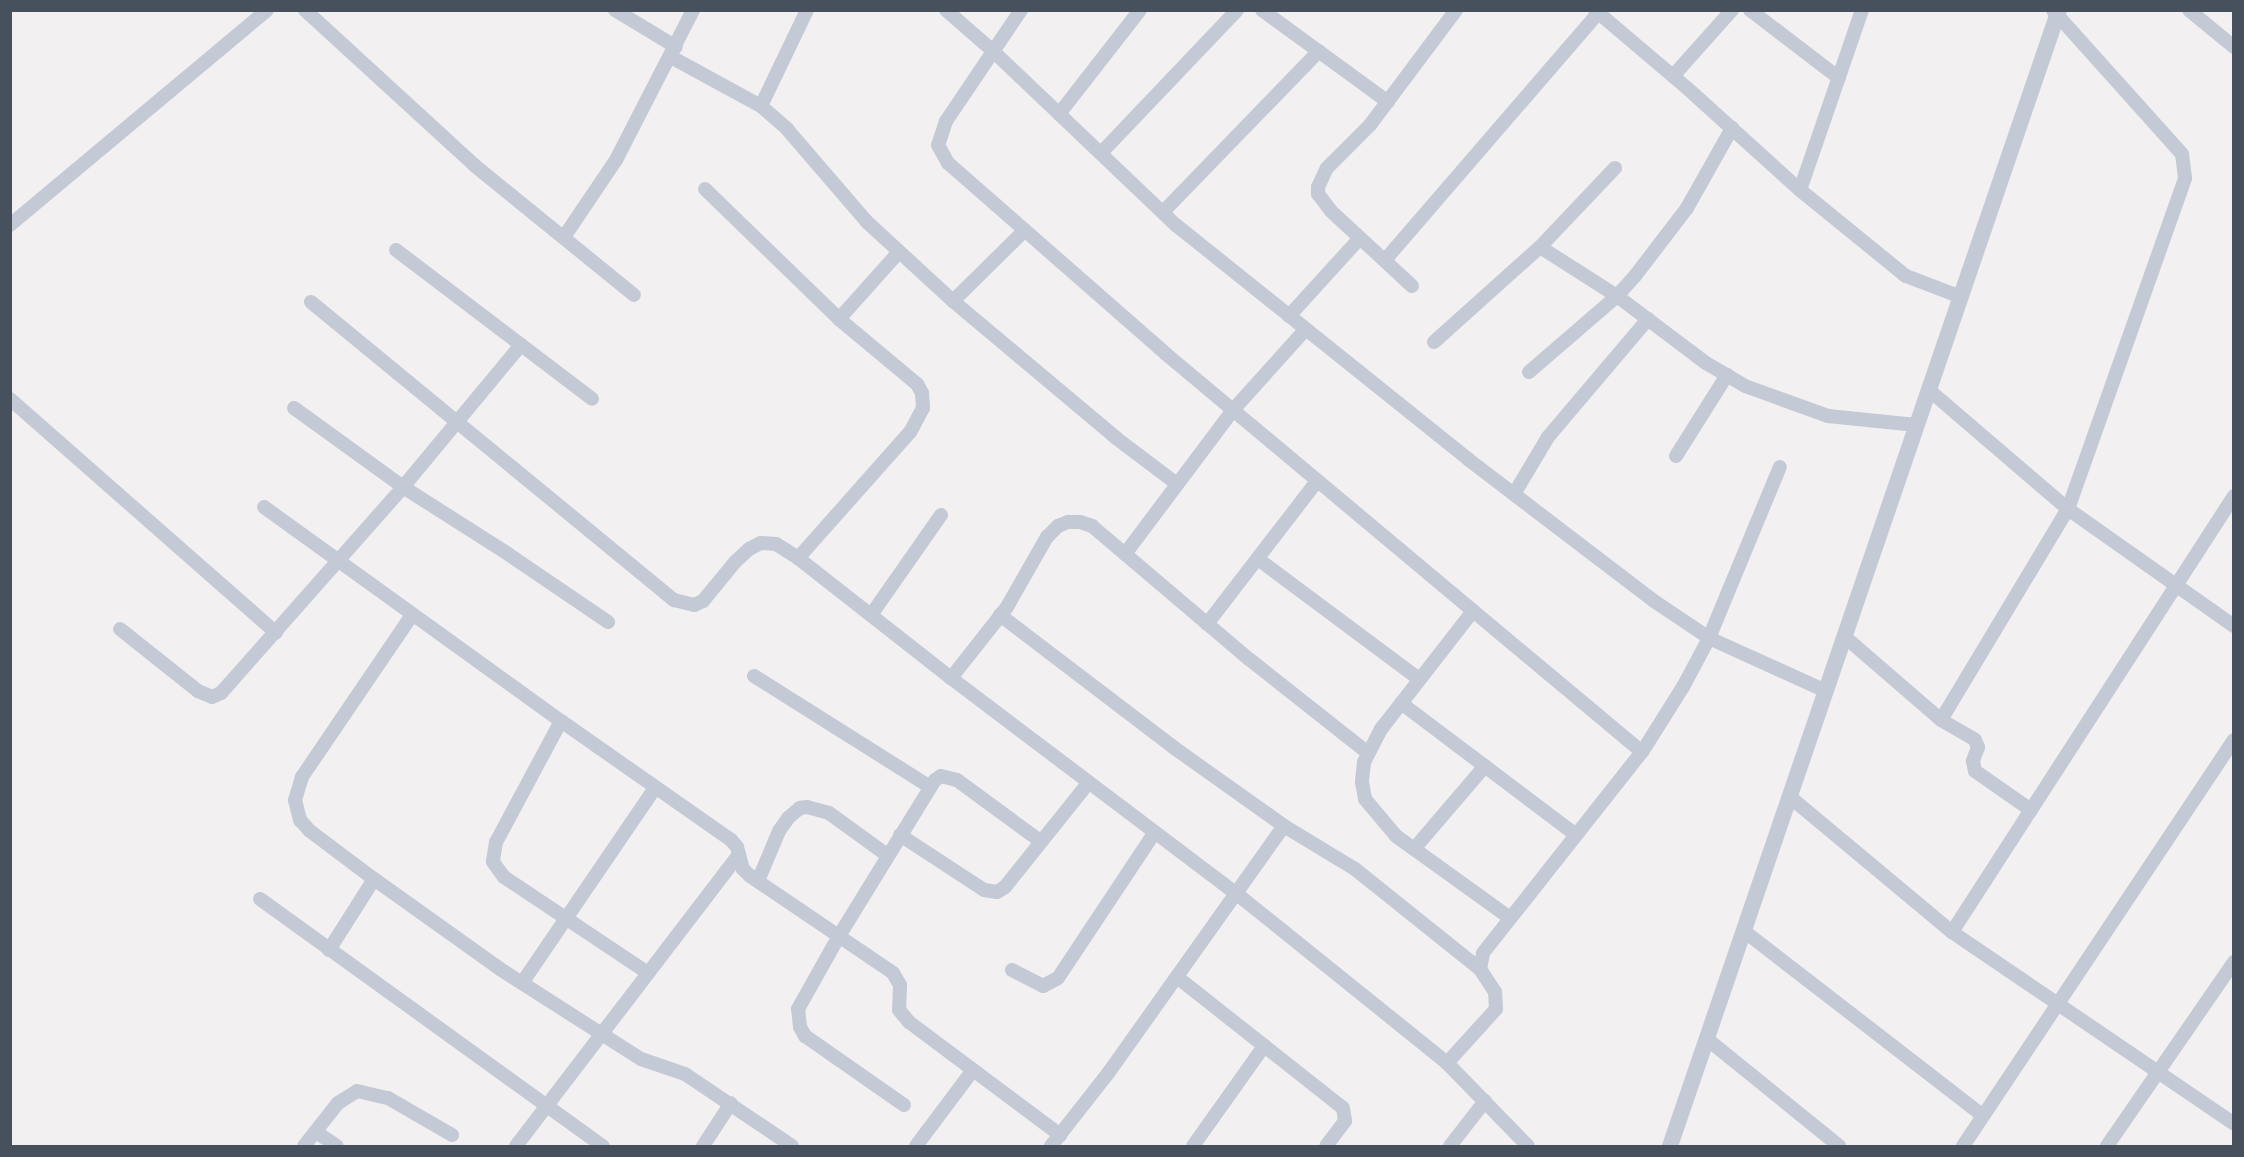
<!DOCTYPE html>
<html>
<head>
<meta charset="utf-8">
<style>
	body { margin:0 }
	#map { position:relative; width:2244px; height:1157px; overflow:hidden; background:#f2f0f0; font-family:Roboto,sans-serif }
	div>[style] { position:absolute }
	.minor>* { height:14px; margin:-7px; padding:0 7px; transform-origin:7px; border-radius:7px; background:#c3cad5 }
	.tertiary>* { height:16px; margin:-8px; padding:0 8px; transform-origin:8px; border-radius:8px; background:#c3cad5 }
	span { translate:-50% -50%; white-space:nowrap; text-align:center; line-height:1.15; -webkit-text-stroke:6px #fff; paint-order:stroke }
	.frame { position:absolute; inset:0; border:12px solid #47515e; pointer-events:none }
</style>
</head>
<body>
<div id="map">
	<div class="minor">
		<div style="left:305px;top:10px;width:229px;rotate:42.5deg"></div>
		<div style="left:474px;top:165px;width:206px;rotate:39.1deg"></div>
		<div style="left:615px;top:10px;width:71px;rotate:31.2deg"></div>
		<div style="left:946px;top:10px;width:62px;rotate:41.1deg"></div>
		<div style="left:993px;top:51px;width:253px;rotate:43.6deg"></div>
		<div style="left:1176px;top:225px;width:376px;rotate:38.7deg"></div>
		<div style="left:1469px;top:460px;width:233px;rotate:37.3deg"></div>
		<div style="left:1654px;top:601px;width:66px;rotate:33.9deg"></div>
		<div style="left:1709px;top:638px;width:128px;rotate:24.4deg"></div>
		<div style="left:1021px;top:10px;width:134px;rotate:124deg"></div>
		<div style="left:946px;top:121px;width:25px;rotate:108deg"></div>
		<div style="left:938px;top:145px;width:21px;rotate:61deg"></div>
		<div style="left:948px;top:163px;width:290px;rotate:41.2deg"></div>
		<div style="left:1166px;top:354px;width:620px;rotate:39.9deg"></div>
		<div style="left:1262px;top:10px;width:156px;rotate:36.1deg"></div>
		<div style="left:1595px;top:10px;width:121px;rotate:40.3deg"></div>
		<div style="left:1687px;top:88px;width:152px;rotate:42.1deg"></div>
		<div style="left:1800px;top:190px;width:136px;rotate:39.1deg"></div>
		<div style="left:1906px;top:276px;width:59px;rotate:20.9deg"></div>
		<div style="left:1750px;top:10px;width:112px;rotate:37.4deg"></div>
		<div style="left:2189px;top:10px;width:58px;rotate:39.4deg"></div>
		<div style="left:671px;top:57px;width:102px;rotate:28.6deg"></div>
		<div style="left:761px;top:106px;width:35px;rotate:41deg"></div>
		<div style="left:787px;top:129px;width:123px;rotate:49.3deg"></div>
		<div style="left:867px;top:222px;width:117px;rotate:42.6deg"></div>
		<div style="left:953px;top:301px;width:213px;rotate:40deg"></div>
		<div style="left:1116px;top:438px;width:76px;rotate:37deg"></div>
		<div style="left:1673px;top:76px;width:89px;rotate:-48.2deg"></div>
		<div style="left:761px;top:106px;width:106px;rotate:-64.4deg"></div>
		<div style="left:1059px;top:114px;width:132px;rotate:-52.1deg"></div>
		<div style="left:1101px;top:153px;width:197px;rotate:-46.4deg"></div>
		<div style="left:705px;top:189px;width:187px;rotate:44.1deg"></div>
		<div style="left:839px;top:319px;width:102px;rotate:39.8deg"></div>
		<div style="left:917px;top:384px;width:10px;rotate:61deg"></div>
		<div style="left:922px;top:393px;width:15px;rotate:86deg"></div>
		<div style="left:923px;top:408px;width:27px;rotate:118deg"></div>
		<div style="left:910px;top:432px;width:169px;rotate:131.6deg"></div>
		<div style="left:1800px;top:190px;width:190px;rotate:-71deg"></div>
		<div style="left:1163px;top:212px;width:224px;rotate:-45.9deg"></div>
		<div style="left:10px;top:225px;width:335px;rotate:-39.9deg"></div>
		<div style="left:564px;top:237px;width:93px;rotate:-56deg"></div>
		<div style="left:616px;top:160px;width:169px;rotate:-62.8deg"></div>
		<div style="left:1540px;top:247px;width:91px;rotate:32.5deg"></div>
		<div style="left:1617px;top:296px;width:111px;rotate:37deg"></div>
		<div style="left:1706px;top:363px;width:45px;rotate:30.5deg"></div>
		<div style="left:1745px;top:386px;width:88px;rotate:19.9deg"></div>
		<div style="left:1828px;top:416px;width:89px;rotate:5.8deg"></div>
		<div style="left:396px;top:250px;width:246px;rotate:37.2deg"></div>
		<div style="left:1385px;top:260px;width:326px;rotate:-49.2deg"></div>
		<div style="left:1412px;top:286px;width:110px;rotate:-137.2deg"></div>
		<div style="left:1331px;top:211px;width:21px;rotate:-127deg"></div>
		<div style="left:1318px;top:194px;width:7px;rotate:-90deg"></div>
		<div style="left:1318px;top:187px;width:21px;rotate:-65deg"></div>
		<div style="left:1327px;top:168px;width:61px;rotate:-45deg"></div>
		<div style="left:1370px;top:125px;width:144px;rotate:-53.2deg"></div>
		<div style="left:953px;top:301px;width:101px;rotate:-44.6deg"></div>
		<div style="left:311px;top:302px;width:470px;rotate:39.4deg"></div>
		<div style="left:674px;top:600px;width:21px;rotate:14deg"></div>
		<div style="left:694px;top:605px;width:10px;rotate:-24deg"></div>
		<div style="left:703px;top:601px;width:50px;rotate:-50.6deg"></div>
		<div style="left:735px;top:562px;width:19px;rotate:-43deg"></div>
		<div style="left:749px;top:549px;width:13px;rotate:-27deg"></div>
		<div style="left:761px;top:543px;width:15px;rotate:4deg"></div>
		<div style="left:776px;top:544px;width:26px;rotate:32deg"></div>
		<div style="left:798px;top:558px;width:194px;rotate:38.1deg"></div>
		<div style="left:951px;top:678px;width:358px;rotate:37.1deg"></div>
		<div style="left:1237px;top:894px;width:270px;rotate:38.8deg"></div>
		<div style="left:1447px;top:1063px;width:116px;rotate:45.7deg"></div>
		<div style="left:1289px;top:316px;width:105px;rotate:-47.7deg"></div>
		<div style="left:839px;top:319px;width:90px;rotate:-48.2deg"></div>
		<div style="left:1434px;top:342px;width:142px;rotate:-41.9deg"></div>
		<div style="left:1540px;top:247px;width:109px;rotate:-46.5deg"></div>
		<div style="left:1529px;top:372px;width:116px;rotate:-40.8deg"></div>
		<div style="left:1617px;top:296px;width:27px;rotate:-48deg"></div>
		<div style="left:1635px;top:276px;width:86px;rotate:-52.6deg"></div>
		<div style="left:1687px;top:208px;width:92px;rotate:-60.6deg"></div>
		<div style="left:1929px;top:390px;width:183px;rotate:40.6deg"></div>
		<div style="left:2068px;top:509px;width:203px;rotate:35.2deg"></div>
		<div style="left:10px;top:399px;width:354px;rotate:41.3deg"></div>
		<div style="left:294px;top:408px;width:135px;rotate:35.9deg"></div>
		<div style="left:403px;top:487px;width:125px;rotate:32.5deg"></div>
		<div style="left:508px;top:554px;width:121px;rotate:34.2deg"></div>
		<div style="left:1676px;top:456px;width:96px;rotate:-57.8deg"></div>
		<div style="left:1514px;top:494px;width:66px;rotate:-59.2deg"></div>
		<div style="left:1548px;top:437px;width:155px;rotate:-49.7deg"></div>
		<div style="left:264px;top:507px;width:366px;rotate:35.8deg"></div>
		<div style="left:561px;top:721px;width:208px;rotate:35deg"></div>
		<div style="left:731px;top:840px;width:9px;rotate:49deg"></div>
		<div style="left:737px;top:847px;width:23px;rotate:75deg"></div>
		<div style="left:743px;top:869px;width:10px;rotate:45deg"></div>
		<div style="left:750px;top:876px;width:173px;rotate:34.1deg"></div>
		<div style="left:893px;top:973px;width:14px;rotate:60deg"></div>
		<div style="left:900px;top:985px;width:25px;rotate:92deg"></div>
		<div style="left:899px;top:1010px;width:16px;rotate:50deg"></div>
		<div style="left:909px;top:1022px;width:189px;rotate:36.8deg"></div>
		<div style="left:1125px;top:554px;width:180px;rotate:-53.1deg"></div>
		<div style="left:1233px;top:410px;width:108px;rotate:-48deg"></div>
		<div style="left:1258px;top:559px;width:201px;rotate:36.7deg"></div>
		<div style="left:1473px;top:611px;width:150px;rotate:127.9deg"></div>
		<div style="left:1381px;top:729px;width:37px;rotate:117deg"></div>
		<div style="left:1364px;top:762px;width:20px;rotate:96deg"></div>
		<div style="left:1362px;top:782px;width:17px;rotate:80deg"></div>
		<div style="left:1365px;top:799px;width:48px;rotate:50deg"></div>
		<div style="left:1396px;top:836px;width:140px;rotate:35.7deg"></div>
		<div style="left:412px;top:615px;width:196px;rotate:124.2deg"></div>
		<div style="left:302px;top:777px;width:24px;rotate:107deg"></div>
		<div style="left:295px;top:800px;width:21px;rotate:76deg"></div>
		<div style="left:300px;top:820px;width:15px;rotate:48deg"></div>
		<div style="left:310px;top:831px;width:80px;rotate:36.9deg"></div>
		<div style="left:374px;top:879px;width:155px;rotate:35.5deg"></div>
		<div style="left:500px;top:969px;width:167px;rotate:32.6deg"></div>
		<div style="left:641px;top:1059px;width:46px;rotate:18.8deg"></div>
		<div style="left:685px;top:1074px;width:129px;rotate:33.9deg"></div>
		<div style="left:871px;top:615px;width:122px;rotate:-55deg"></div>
		<div style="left:1000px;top:615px;width:218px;rotate:37.3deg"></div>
		<div style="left:1173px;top:747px;width:136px;rotate:35.4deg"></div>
		<div style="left:1284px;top:826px;width:83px;rotate:31.2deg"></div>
		<div style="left:1355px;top:869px;width:160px;rotate:38.7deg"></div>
		<div style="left:1207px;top:624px;width:180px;rotate:-52.4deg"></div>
		<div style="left:120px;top:629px;width:100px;rotate:38.5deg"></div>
		<div style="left:198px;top:691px;width:15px;rotate:23deg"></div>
		<div style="left:212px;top:697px;width:10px;rotate:-24deg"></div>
		<div style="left:221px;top:693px;width:275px;rotate:-48.5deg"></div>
		<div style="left:403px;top:487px;width:185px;rotate:-50.3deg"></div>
		<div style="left:1845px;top:637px;width:127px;rotate:40.8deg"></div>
		<div style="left:1941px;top:720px;width:39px;rotate:30deg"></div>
		<div style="left:1975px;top:740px;width:8px;rotate:67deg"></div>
		<div style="left:1978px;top:747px;width:15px;rotate:110deg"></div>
		<div style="left:1973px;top:761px;width:10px;rotate:79deg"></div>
		<div style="left:1975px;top:771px;width:68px;rotate:34.9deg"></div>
		<div style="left:754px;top:676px;width:207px;rotate:32.2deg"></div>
		<div style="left:951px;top:678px;width:90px;rotate:-51.7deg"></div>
		<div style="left:1007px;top:607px;width:81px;rotate:-60.3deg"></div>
		<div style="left:1047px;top:537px;width:16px;rotate:-45deg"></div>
		<div style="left:1058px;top:526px;width:11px;rotate:-22deg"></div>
		<div style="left:1068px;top:522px;width:12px"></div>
		<div style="left:1080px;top:522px;width:13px;rotate:18deg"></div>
		<div style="left:1092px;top:526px;width:206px;rotate:40.3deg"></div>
		<div style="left:1249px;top:659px;width:152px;rotate:38.3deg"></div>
		<div style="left:1401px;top:703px;width:219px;rotate:37deg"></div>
		<div style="left:1941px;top:720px;width:246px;rotate:-59deg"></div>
		<div style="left:2068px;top:509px;width:351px;rotate:-70.5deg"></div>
		<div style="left:2185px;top:178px;width:24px;rotate:-97deg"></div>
		<div style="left:2182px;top:154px;width:193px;rotate:-131.9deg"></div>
		<div style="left:561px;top:721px;width:137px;rotate:118.2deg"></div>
		<div style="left:496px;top:842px;width:20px;rotate:99deg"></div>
		<div style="left:493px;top:862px;width:19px;rotate:54deg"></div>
		<div style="left:504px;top:877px;width:173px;rotate:33.7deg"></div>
		<div style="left:1790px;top:797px;width:211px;rotate:39.8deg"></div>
		<div style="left:1952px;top:932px;width:341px;rotate:34.2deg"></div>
		<div style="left:900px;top:835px;width:100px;rotate:33.2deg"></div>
		<div style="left:984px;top:890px;width:13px;rotate:9deg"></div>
		<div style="left:997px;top:892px;width:9px;rotate:-32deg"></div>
		<div style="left:1005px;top:887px;width:134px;rotate:-51.3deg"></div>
		<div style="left:1414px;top:849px;width:109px;rotate:-49.5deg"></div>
		<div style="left:758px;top:881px;width:54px;rotate:-67.2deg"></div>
		<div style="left:779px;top:831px;width:16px;rotate:-55deg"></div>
		<div style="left:788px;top:818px;width:16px;rotate:-40deg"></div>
		<div style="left:800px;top:808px;width:7px;rotate:-8deg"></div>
		<div style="left:807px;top:807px;width:23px;rotate:15deg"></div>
		<div style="left:829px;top:813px;width:72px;rotate:35.9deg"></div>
		<div style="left:260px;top:899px;width:423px;rotate:35.8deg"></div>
		<div style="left:1744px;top:931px;width:302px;rotate:37.7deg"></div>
		<div style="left:1952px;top:932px;width:519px;rotate:-57.11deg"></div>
		<div style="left:329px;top:950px;width:84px;rotate:-57.6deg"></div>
		<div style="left:1012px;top:970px;width:35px;rotate:27deg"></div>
		<div style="left:1043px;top:986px;width:17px;rotate:-28deg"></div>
		<div style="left:1058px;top:978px;width:175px;rotate:-56.4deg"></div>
		<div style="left:1177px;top:977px;width:211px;rotate:38.3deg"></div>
		<div style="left:1343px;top:1108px;width:13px;rotate:81deg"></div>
		<div style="left:1345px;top:1121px;width:31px;rotate:127deg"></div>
		<div style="left:522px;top:983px;width:236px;rotate:-55.7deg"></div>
		<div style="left:1707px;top:1039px;width:170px;rotate:39deg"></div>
		<div style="left:1447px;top:1063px;width:73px;rotate:-47.8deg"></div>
		<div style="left:1496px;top:1009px;width:17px;rotate:-93deg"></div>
		<div style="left:1495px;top:992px;width:27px;rotate:-123deg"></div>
		<div style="left:1480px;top:969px;width:16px;rotate:-79deg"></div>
		<div style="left:1483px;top:953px;width:256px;rotate:-51.7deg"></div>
		<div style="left:1642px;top:752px;width:77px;rotate:-57.8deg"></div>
		<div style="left:1683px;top:687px;width:55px;rotate:-62deg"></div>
		<div style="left:1709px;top:638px;width:185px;rotate:-67.5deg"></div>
		<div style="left:904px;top:1105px;width:121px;rotate:-145.1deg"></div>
		<div style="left:805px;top:1036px;width:10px;rotate:-119deg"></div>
		<div style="left:800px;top:1027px;width:18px;rotate:-96deg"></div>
		<div style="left:798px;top:1009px;width:84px;rotate:-60.7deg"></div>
		<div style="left:839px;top:936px;width:183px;rotate:-58.4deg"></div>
		<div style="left:935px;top:780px;width:7px;rotate:-34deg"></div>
		<div style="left:941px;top:776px;width:16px;rotate:14deg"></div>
		<div style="left:957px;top:780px;width:103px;rotate:36.3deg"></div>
		<div style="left:316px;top:1132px;width:25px;rotate:34deg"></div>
		<div style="left:304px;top:1146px;width:55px;rotate:-51.7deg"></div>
		<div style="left:338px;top:1103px;width:22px;rotate:-32deg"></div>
		<div style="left:357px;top:1091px;width:32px;rotate:13deg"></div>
		<div style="left:388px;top:1098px;width:74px;rotate:30deg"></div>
		<div style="left:516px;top:1146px;width:367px;rotate:-52.6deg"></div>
		<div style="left:703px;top:1146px;width:51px;rotate:-56.9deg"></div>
		<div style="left:916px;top:1146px;width:95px;rotate:-53.1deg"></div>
		<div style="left:1051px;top:1146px;width:94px;rotate:-51.9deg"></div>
		<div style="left:1109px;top:1072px;width:302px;rotate:-54.6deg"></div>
		<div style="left:1193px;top:1146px;width:123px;rotate:-54.6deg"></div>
		<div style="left:1450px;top:1146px;width:57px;rotate:-52.1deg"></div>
		<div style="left:1963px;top:1146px;width:488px;rotate:-56.3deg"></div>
		<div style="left:2107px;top:1146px;width:224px;rotate:-55.4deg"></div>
	</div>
	<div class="tertiary">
		<div style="left:1670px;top:1146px;width:1201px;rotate:-71.1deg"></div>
	</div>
	<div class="frame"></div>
</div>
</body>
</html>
